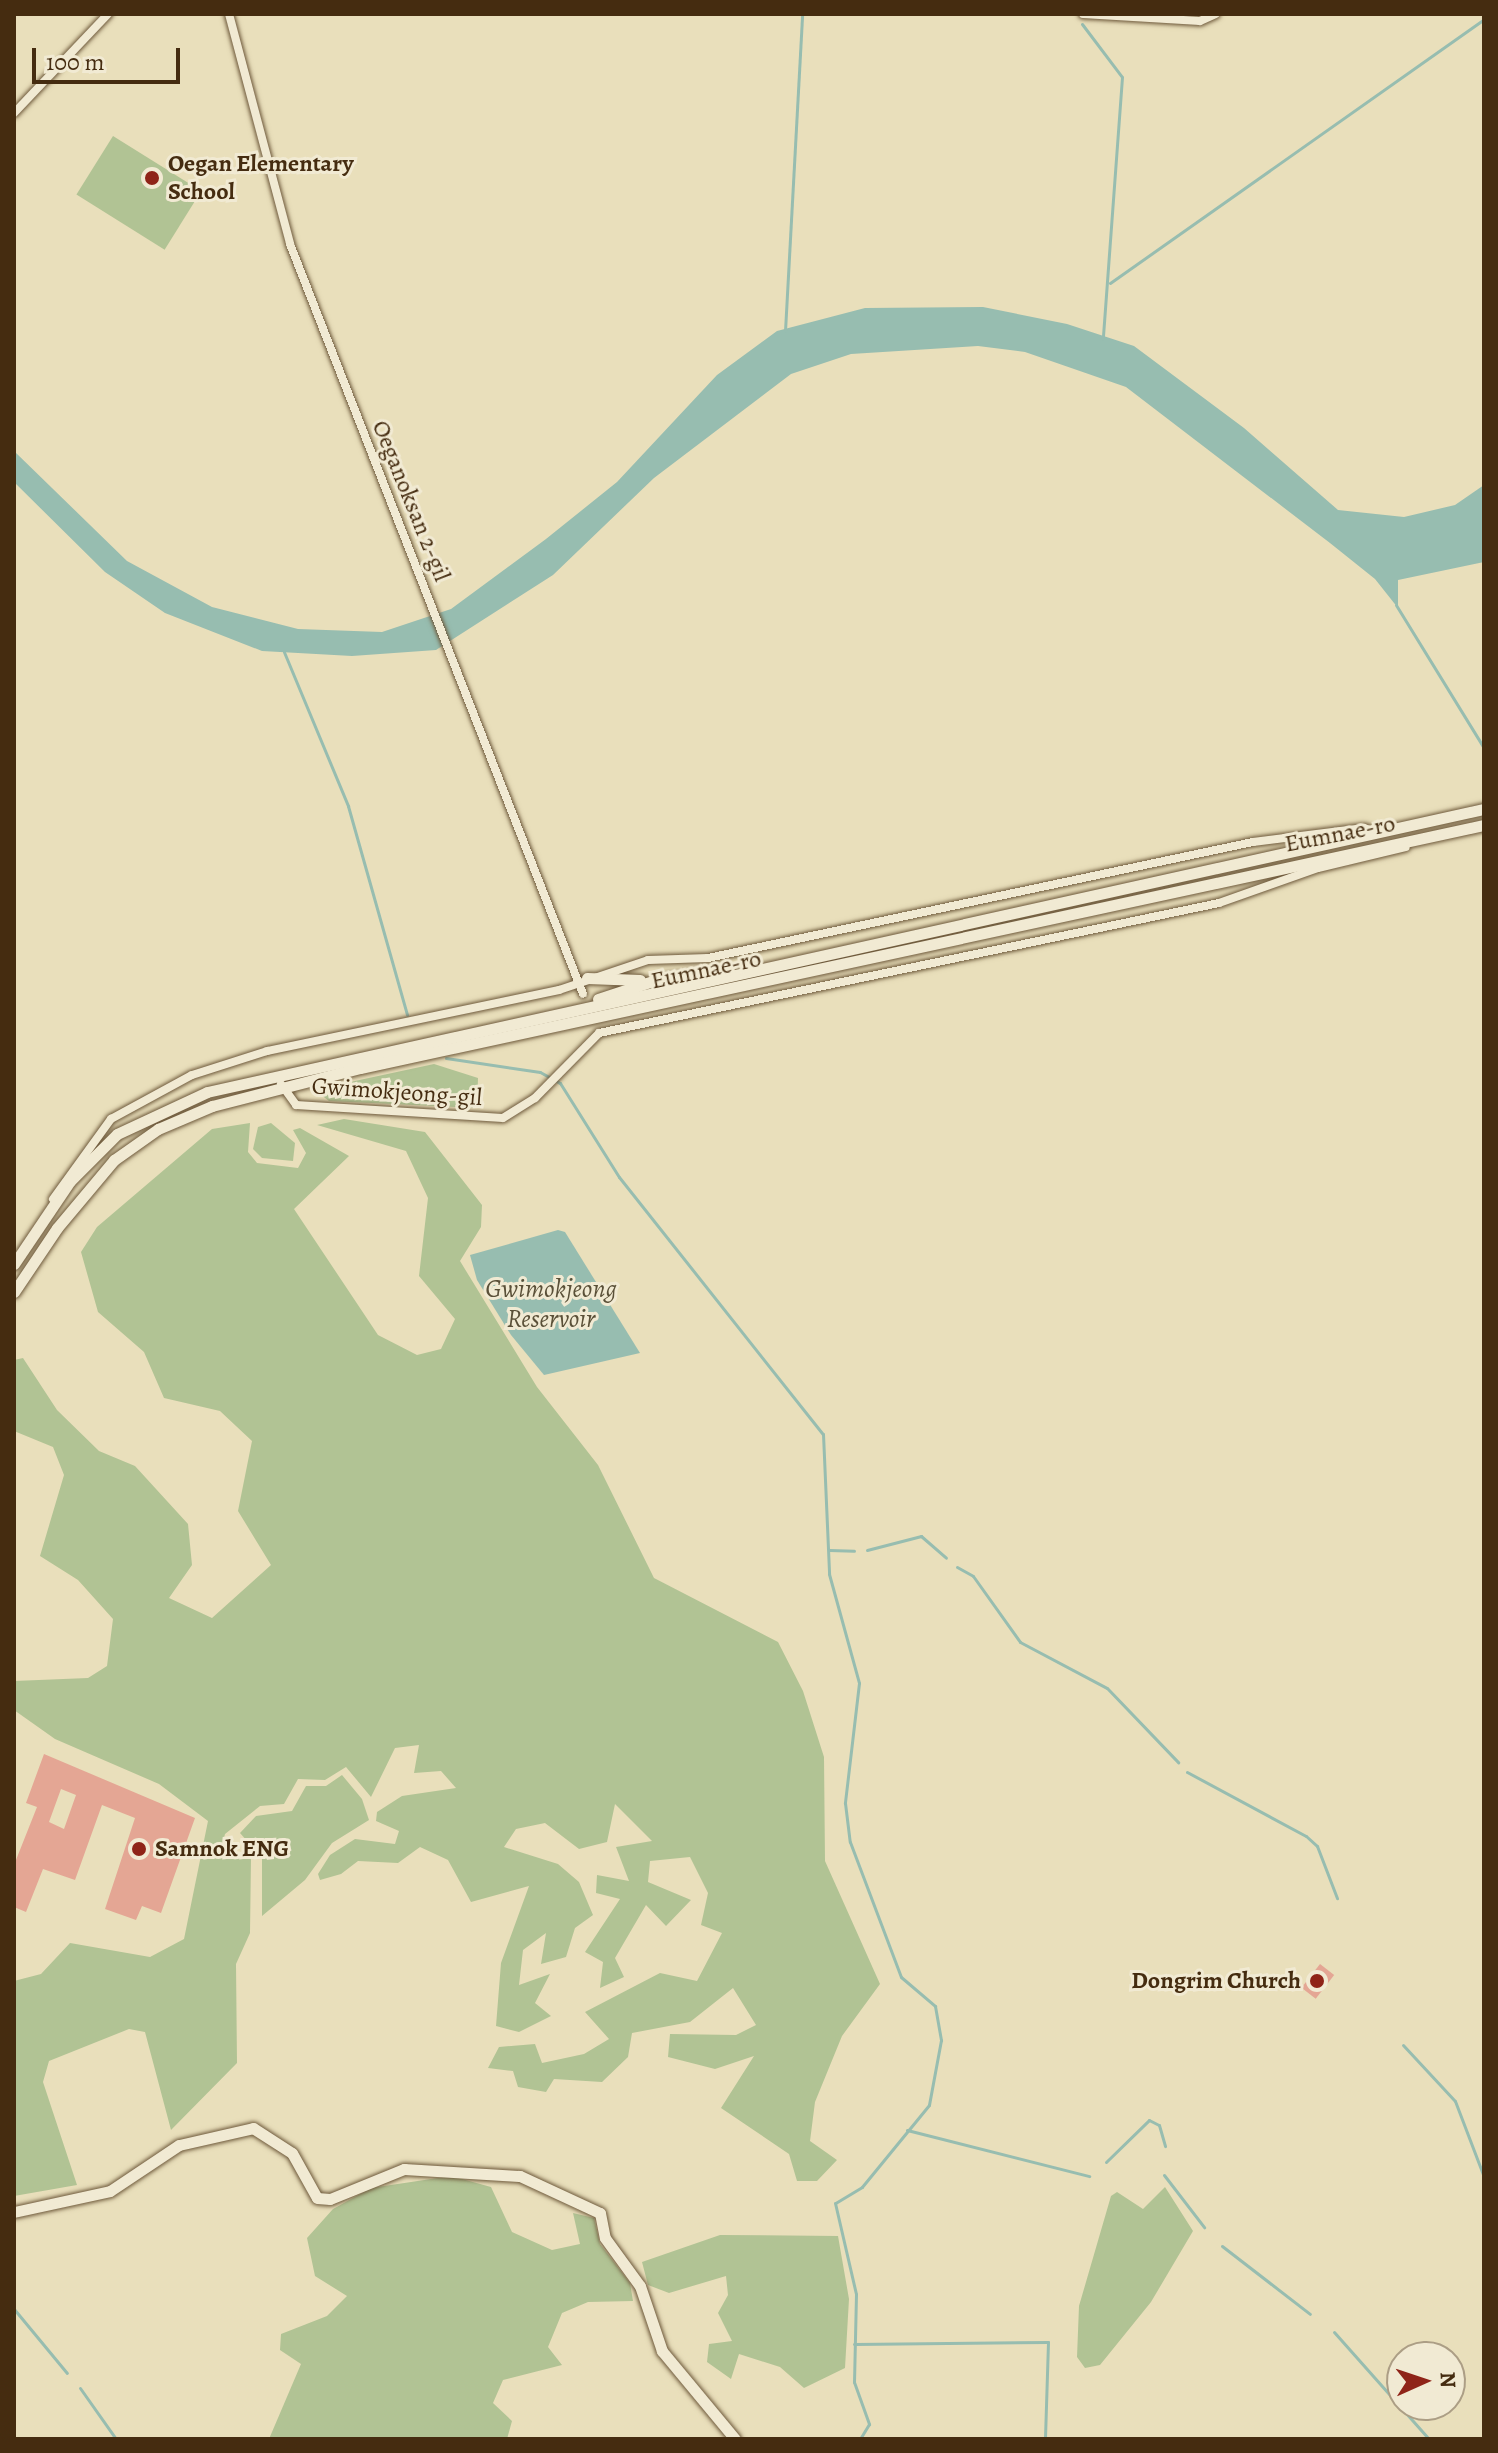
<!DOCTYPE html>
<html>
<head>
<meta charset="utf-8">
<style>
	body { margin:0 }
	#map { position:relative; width:1498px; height:2453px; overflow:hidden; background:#e9dfbb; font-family:Alegreya,serif }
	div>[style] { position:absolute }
	.green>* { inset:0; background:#b1c394; transform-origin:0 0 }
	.water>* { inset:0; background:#97bdb0 }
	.stream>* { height:3px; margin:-1.5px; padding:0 1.5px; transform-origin:1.5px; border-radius:1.5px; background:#97bdb0 }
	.building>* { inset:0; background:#e4a694; transform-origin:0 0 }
	.roads { filter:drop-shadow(0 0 2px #6e593b) drop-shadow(0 0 2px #6e593b) }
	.street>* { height:8px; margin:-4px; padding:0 4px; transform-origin:4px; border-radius:4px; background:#f1ead3 }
	.secondary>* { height:11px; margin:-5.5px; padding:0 5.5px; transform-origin:5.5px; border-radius:5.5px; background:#f1ead3 }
	.dots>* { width:22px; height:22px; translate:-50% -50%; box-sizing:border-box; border:4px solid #f1ead3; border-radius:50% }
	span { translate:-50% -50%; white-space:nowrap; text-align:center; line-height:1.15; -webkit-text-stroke:6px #f1ead3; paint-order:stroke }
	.poi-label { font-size:24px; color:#452c10; font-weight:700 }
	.left { translate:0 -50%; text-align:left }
	.right { translate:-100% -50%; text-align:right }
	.street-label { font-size:24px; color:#452c10 }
	.water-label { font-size:26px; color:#5a5038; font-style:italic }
	.frame { position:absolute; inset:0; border:16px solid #452c10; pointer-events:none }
	.north { position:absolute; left:1386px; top:2341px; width:80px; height:80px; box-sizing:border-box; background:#f1ead3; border:2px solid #ac9e85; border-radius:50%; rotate:87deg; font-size:22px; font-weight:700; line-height:32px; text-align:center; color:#452c10 }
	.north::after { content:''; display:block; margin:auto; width:28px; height:36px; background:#8f2418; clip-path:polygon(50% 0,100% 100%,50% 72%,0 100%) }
	.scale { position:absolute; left:32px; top:48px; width:148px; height:36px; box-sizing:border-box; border:4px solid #452c10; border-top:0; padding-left:10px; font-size:24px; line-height:28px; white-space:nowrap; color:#452c10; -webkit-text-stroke:6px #f1ead3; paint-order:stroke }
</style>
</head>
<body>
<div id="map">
	<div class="green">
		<div style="left:113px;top:136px;width:104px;height:69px;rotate:32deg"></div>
		<div style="clip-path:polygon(434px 1064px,478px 1078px,477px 1108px,329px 1101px,320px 1094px,327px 1087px)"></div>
		<div style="clip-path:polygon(344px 1119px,425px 1132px,482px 1205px,481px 1227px,460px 1261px,537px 1387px,598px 1465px,654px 1578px,778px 1642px,803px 1691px,824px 1757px,825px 1861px,880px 1984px,842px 2036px,815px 2102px,810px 2141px,837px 2160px,817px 2181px,797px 2181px,789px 2154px,721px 2108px,754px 2056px,715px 2069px,668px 2057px,670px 2034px,736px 2035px,756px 2025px,733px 1988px,690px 2022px,632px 2033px,628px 2057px,602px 2082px,554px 2079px,546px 2092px,518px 2087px,513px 2071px,488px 2068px,499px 2047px,535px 2044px,542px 2063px,584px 2054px,609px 2039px,585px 2012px,660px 1973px,697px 1981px,722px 1933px,701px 1925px,708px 1893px,690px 1857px,650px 1861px,648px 1882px,691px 1900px,666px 1926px,646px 1905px,615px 1958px,624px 1977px,600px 1988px,603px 1962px,585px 1952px,620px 1899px,596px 1893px,597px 1875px,629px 1881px,616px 1847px,652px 1841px,615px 1804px,607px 1842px,579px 1849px,545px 1823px,516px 1829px,504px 1847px,558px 1864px,579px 1882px,593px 1915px,575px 1928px,566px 1957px,541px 1964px,546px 1933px,523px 1950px,519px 1985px,550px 1974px,535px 2003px,551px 2016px,519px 2032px,496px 2026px,501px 1963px,529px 1886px,471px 1902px,448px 1860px,420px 1847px,398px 1863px,358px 1861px,341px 1874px,320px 1880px,318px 1874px,330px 1855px,355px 1839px,395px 1844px,399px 1831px,376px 1821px,377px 1812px,402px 1796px,456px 1788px,441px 1771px,414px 1773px,419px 1745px,395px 1748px,371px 1797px,346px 1767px,325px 1780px,298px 1779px,284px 1804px,260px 1806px,225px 1834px,221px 1850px,251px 1857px,250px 1933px,236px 1964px,237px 2063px,171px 2130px,145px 2032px,129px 2029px,49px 2061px,43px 2082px,77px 2185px,14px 2196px,14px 1981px,41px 1974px,70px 1943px,150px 1957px,184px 1939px,208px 1821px,159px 1784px,55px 1739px,14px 1710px,14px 1681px,88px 1678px,107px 1666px,113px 1619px,78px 1580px,40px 1556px,64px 1475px,53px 1447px,14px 1431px,14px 1360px,23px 1358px,57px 1410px,99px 1451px,135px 1466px,188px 1524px,192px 1565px,169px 1598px,212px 1618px,271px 1565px,238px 1511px,252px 1441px,220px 1411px,164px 1398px,144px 1352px,98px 1312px,81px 1252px,97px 1227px,212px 1129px,250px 1123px,248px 1152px,257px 1163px,298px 1168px,306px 1153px,293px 1130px,300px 1128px,349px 1156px,294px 1209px,378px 1335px,417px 1355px,441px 1349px,455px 1319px,419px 1276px,428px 1198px,406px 1151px,317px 1125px)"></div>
		<div style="clip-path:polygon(271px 1123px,295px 1143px,293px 1161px,262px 1158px,253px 1149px,258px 1127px)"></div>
		<div style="clip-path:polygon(342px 1775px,362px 1799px,369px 1820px,332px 1843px,305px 1880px,262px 1916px,262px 1858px,240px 1833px,256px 1816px,292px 1811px,306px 1786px,326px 1786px)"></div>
		<div style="clip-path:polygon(451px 2176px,491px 2187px,512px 2232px,552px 2250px,580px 2244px,573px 2213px,594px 2218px,600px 2244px,630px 2283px,633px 2301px,588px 2302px,562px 2313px,548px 2347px,562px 2365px,503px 2380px,493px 2403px,512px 2421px,507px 2439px,269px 2439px,301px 2364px,280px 2350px,281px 2334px,327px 2316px,347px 2296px,315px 2276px,307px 2238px,333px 2209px,371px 2188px)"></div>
		<div style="clip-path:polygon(1165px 2187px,1193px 2231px,1151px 2302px,1100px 2365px,1085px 2368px,1077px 2357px,1079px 2306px,1111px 2196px,1117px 2192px,1143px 2209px)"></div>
		<div style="clip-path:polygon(720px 2235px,838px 2236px,849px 2299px,845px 2368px,804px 2388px,780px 2367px,739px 2354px,731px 2379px,707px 2362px,709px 2344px,732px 2341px,718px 2313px,728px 2295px,726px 2276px,669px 2293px,648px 2285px,642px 2262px)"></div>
	</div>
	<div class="water">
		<div style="clip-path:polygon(983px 307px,1067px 324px,1134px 346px,1244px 428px,1338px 510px,1404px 517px,1455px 505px,1484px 485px,1484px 562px,1398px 580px,1398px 608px,1375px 579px,1330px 543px,1126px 387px,1025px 352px,978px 346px,851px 354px,791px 374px,654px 478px,553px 575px,436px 650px,352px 656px,262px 651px,165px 613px,105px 572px,14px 482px,14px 451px,127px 561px,212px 607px,298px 629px,382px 632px,451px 609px,546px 539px,617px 482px,717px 375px,777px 331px,865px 308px)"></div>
		<div style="clip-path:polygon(558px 1230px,565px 1232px,640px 1353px,544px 1375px,511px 1335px,477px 1280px,470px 1255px)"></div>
	</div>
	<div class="stream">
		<div style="left:1082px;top:24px;width:66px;rotate:53deg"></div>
		<div style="left:1122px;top:77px;width:262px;rotate:94.2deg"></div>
		<div style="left:1110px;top:283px;width:458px;rotate:-35.2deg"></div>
		<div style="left:785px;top:331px;width:316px;rotate:-86.9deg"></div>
		<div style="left:1396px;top:605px;width:168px;rotate:58.4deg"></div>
		<div style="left:284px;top:652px;width:167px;rotate:67.4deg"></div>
		<div style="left:348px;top:806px;width:217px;rotate:74.2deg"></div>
		<div style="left:446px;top:1058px;width:95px;rotate:8.5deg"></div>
		<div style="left:540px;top:1072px;width:23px;rotate:29deg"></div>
		<div style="left:560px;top:1083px;width:111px;rotate:57.9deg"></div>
		<div style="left:619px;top:1177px;width:328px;rotate:51.6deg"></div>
		<div style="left:823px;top:1434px;width:140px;rotate:87.5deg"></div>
		<div style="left:829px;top:1574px;width:113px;rotate:74.6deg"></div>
		<div style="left:859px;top:1683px;width:121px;rotate:96.7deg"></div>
		<div style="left:845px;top:1803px;width:39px;rotate:83deg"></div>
		<div style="left:850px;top:1842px;width:144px;rotate:69.3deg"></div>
		<div style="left:901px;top:1977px;width:45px;rotate:40.5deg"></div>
		<div style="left:935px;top:2006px;width:35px;rotate:80deg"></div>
		<div style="left:941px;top:2040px;width:66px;rotate:100.5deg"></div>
		<div style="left:929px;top:2105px;width:106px;rotate:129.3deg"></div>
		<div style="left:862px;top:2187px;width:31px;rotate:149deg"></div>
		<div style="left:835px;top:2203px;width:93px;rotate:77deg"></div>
		<div style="left:856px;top:2294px;width:88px;rotate:91.3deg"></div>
		<div style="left:854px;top:2382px;width:45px;rotate:70.3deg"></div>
		<div style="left:869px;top:2424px;width:17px;rotate:121deg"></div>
		<div style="left:829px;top:1550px;width:25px;rotate:2deg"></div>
		<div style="left:867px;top:1550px;width:56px;rotate:-14.5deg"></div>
		<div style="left:921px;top:1536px;width:33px;rotate:41deg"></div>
		<div style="left:957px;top:1567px;width:18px;rotate:29deg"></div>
		<div style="left:973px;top:1576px;width:81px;rotate:54.5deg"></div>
		<div style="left:1020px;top:1642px;width:98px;rotate:27.9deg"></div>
		<div style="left:1107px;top:1688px;width:103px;rotate:46.2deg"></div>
		<div style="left:1187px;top:1772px;width:135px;rotate:28.3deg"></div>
		<div style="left:1306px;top:1836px;width:15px;rotate:42deg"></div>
		<div style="left:1317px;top:1846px;width:56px;rotate:69deg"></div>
		<div style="left:1403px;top:2045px;width:76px;rotate:47.1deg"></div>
		<div style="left:1455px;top:2101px;width:81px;rotate:69.1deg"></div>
		<div style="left:907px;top:2130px;width:188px;rotate:14.2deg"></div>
		<div style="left:1106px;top:2162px;width:60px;rotate:-44.3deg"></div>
		<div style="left:1149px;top:2120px;width:11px;rotate:27deg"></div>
		<div style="left:1159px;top:2125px;width:22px;rotate:74deg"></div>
		<div style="left:1164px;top:2175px;width:66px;rotate:52.4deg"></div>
		<div style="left:1222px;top:2246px;width:111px;rotate:37.7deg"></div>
		<div style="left:14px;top:2309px;width:83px;rotate:50.4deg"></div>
		<div style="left:1334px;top:2332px;width:143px;rotate:48.4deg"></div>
		<div style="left:854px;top:2344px;width:194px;rotate:-0.6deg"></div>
		<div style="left:1048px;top:2342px;width:97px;rotate:91.8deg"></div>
		<div style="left:80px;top:2388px;width:62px;rotate:54.8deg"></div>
	</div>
	<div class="building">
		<div style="clip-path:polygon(evenodd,44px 1754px,195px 1818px,161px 1913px,142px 1906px,136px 1920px,105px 1909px,135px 1818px,102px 1805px,75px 1880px,43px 1869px,26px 1912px,14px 1907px,14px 1865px,37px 1807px,26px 1803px,44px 1754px,61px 1789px,76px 1795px,64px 1829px,49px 1822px,61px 1789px)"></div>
		<div style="left:1320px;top:1964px;width:18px;height:30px;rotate:38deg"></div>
	</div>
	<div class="roads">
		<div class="street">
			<div style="left:229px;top:14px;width:238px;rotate:75.1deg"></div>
			<div style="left:290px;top:244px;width:805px;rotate:68.66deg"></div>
			<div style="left:1083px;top:14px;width:117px;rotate:3.4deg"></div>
			<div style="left:1200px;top:21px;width:17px;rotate:-24deg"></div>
			<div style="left:14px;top:113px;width:137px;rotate:-46.5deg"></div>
			<div style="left:281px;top:1084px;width:26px;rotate:54deg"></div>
			<div style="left:296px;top:1105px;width:207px;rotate:3.6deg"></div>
			<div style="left:503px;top:1118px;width:38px;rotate:-32deg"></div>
			<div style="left:535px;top:1098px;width:91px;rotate:-45.4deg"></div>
			<div style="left:599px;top:1033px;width:633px;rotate:-11.84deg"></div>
			<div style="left:1219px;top:903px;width:105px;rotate:-19.5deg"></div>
			<div style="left:1318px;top:868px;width:90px;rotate:-13.4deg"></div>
			<div style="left:53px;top:1199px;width:99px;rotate:-54.1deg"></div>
			<div style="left:111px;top:1119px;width:92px;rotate:-28.5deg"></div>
			<div style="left:192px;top:1075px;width:79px;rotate:-17.7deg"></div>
			<div style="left:267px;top:1051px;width:298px;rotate:-11.8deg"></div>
			<div style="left:559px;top:990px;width:94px;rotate:-18.6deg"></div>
			<div style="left:648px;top:960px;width:60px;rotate:-1.9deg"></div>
			<div style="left:708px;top:958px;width:557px;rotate:-12.02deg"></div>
			<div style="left:1253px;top:842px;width:112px;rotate:-7.2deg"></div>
			<div style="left:1364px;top:828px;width:14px;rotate:17deg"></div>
		</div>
		<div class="secondary">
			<div style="left:587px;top:978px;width:53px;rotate:2.2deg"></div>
			<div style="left:598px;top:999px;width:61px;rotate:-18.1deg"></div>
			<div style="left:656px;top:980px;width:49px;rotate:-7deg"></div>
			<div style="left:14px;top:1264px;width:100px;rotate:-56deg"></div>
			<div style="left:70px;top:1181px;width:66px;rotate:-45deg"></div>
			<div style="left:117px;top:1134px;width:99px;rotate:-25deg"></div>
			<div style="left:207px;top:1092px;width:1308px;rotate:-12.5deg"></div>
			<div style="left:14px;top:1292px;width:77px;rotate:-56.1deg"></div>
			<div style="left:57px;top:1228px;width:89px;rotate:-50deg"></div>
			<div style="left:114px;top:1160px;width:54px;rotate:-35.2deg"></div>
			<div style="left:158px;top:1129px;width:59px;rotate:-23.1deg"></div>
			<div style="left:212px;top:1106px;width:153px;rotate:-14.4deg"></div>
			<div style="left:360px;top:1068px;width:1150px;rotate:-12.2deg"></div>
			<div style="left:14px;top:2212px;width:98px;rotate:-12.3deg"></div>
			<div style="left:110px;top:2191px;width:83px;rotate:-33.7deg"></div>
			<div style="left:179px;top:2145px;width:76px;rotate:-12.9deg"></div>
			<div style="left:253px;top:2128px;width:46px;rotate:32.7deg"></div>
			<div style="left:292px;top:2153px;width:51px;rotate:60.9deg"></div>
			<div style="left:317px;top:2198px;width:13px;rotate:4deg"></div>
			<div style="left:330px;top:2199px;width:80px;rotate:-22.1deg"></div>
			<div style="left:404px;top:2169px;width:116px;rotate:3.5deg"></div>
			<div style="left:520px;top:2176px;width:88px;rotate:24.8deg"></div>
			<div style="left:600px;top:2213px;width:25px;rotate:79deg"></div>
			<div style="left:605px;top:2238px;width:59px;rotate:53.9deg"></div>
			<div style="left:640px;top:2286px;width:69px;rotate:71.3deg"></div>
			<div style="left:662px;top:2351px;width:114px;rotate:50.3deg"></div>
		</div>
	</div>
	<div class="dots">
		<div style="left:152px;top:178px;background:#8f2418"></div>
		<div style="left:139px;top:1849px;background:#8f2418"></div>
		<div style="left:1317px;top:1981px;background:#8f2418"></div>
	</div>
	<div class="poi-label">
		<span class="left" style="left:168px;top:178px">Oegan Elementary<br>School</span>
		<span class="left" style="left:155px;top:1849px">Samnok ENG</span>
		<span class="right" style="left:1301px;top:1981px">Dongrim Church</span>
	</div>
	<div class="street-label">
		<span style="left:411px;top:501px;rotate:68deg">Oeganoksan 2-gil</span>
		<span style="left:1340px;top:834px;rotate:-11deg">Eumnae-ro</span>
		<span style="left:706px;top:970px;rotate:-12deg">Eumnae-ro</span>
		<span style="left:397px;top:1092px;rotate:4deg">Gwimokjeong-gil</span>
	</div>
	<div class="water-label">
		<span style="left:551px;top:1304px">Gwimokjeong<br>Reservoir</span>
	</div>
	<div class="frame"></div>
	<div class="north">N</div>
	<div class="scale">100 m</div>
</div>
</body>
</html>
